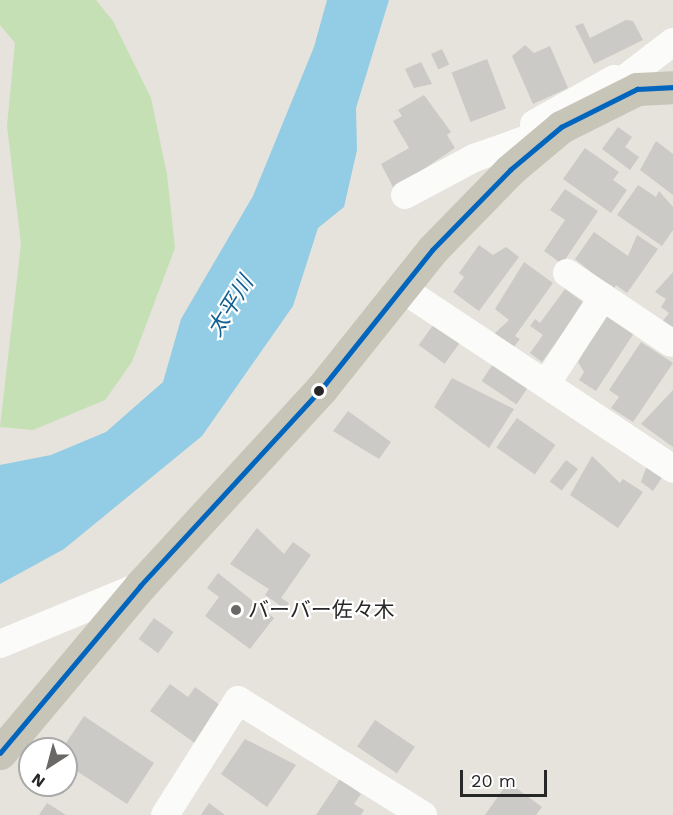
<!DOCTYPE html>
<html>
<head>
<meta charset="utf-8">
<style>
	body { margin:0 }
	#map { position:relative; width:673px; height:815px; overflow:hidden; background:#e6e2dc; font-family:"Work Sans","Noto Sans JP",sans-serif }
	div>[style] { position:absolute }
	.green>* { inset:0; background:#c6e0b6 }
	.water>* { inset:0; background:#92cce5 }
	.building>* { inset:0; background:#cccac6; transform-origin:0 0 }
	.minor>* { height:28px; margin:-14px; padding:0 14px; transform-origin:14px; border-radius:14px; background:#fbfbfa }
	.major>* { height:33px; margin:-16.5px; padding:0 16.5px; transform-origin:16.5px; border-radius:16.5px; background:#c7c4b8 }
	.bus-1>* { height:4.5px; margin:-2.25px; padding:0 2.25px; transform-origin:2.25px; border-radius:2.25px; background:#0065bd }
	.dots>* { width:16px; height:16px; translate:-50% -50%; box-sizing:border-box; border:3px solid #fff; border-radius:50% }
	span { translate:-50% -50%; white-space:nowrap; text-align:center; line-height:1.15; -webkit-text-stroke:4.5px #fff; paint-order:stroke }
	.poi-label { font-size:21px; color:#272727 }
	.left { translate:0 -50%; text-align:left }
	.water-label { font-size:22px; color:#115f91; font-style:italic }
	.north { position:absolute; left:18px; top:737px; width:60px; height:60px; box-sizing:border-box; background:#fff; border:2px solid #a9a9a9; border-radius:50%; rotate:216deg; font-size:16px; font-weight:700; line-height:24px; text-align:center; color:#272727 }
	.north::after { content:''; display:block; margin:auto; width:21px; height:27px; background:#6a6866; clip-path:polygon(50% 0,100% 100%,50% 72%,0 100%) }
	.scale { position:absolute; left:460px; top:770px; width:87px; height:27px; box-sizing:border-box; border:3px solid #272727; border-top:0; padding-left:8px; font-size:18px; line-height:21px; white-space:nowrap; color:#272727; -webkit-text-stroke:4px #fff; paint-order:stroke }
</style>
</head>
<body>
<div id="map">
	<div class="green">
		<div style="clip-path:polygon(0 0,96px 0,113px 21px,151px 98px,167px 174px,175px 248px,132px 362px,105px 400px,33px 430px,0 427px,21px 244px,7px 126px,15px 43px,0 25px)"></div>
	</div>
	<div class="water">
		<div style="clip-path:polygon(327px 0,389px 0,356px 108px,357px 150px,344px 207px,318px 228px,293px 306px,202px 436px,64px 549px,0 584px,0 465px,51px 455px,106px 432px,163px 382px,181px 319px,253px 196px,314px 47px)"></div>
	</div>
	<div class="building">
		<div style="clip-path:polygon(626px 20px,633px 21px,643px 40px,594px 64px,575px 26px,583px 23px,590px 38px)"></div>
		<div style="clip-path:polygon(525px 45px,534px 53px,550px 46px,568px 88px,533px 104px,512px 56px)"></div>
		<div style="left:442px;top:49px;width:17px;height:12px;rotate:65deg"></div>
		<div style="left:487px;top:59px;width:53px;height:38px;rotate:69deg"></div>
		<div style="clip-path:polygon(421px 62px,432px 84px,414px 88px,405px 69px)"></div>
		<div style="clip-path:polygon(424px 95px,451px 132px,447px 135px,455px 148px,394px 189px,381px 164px,409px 148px,393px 121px,402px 116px,398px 110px)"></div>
		<div style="clip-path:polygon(618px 127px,632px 137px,625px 147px,639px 157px,630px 170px,602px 149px)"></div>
		<div style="clip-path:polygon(656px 141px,673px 154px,673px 195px,640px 170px)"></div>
		<div style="clip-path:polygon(585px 148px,619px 172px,613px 180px,627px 190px,611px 213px,563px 179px)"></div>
		<div style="clip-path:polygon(638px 185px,656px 197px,659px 191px,673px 207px,673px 230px,662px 246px,617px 215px)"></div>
		<div style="clip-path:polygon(565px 189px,598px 211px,562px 264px,544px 251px,565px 220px,550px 210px)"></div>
		<div style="clip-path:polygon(594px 232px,628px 256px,637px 235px,658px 249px,627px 293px,616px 285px,613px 290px,575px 259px)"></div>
		<div style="clip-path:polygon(479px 245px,493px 255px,506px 247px,519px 257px,479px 311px,453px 292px,464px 277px,459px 273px)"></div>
		<div style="clip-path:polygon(524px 262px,553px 283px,515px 336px,520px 339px,513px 348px,494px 334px,509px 320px,495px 309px)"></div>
		<div style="clip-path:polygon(673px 272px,673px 329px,662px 322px,669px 313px,661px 307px,666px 299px,655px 292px)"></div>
		<div style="clip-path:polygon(565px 289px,584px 303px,542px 362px,530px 353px,543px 335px,530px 326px,535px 319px,540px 323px)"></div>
		<div style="clip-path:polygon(606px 311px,636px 330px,596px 391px,579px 380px,584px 372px,578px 362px)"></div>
		<div style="left:434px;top:324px;width:32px;height:26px;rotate:36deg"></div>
		<div style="clip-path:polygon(641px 342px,673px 363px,633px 422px,611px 408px,619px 397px,609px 390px)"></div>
		<div style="left:495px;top:361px;width:42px;height:24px;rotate:34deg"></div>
		<div style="clip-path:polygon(452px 378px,514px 409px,489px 448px,434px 407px)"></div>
		<div style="clip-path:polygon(673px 390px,673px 447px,641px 424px)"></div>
		<div style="clip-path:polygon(348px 411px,391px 442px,379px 459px,333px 431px)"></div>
		<div style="left:517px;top:418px;width:47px;height:36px;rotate:35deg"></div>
		<div style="clip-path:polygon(592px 456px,620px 483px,623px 479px,643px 492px,618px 528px,570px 495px)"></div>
		<div style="left:566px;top:460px;width:15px;height:27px;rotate:37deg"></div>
		<div style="clip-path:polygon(648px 462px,665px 473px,653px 491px,641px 482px)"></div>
		<div style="clip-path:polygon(257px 528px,284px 554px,293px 542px,311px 555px,281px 598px,289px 603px,285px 609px,265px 595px,269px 589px,230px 564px)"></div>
		<div style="clip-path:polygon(218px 573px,274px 618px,250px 649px,205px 616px,219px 597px,207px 588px)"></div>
		<div style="left:154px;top:618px;width:24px;height:26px;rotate:36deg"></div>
		<div style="clip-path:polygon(170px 684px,188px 697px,195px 687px,224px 708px,196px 744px,150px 711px)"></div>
		<div style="clip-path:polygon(84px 716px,154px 763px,127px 804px,66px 764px,62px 749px)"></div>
		<div style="left:375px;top:720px;width:48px;height:32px;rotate:34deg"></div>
		<div style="clip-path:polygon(245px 739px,296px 765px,267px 807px,221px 774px)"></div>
		<div style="clip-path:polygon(340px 779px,361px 794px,354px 804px,364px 810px,361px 815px,316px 815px)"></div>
		<div style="clip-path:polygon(508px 782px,542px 807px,536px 815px,485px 815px)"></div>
		<div style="clip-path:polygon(47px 803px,66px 815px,39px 815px)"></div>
		<div style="clip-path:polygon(209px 803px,225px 815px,201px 815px)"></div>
	</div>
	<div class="minor">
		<div style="left:601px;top:97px;width:91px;rotate:-37.4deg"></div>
		<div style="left:534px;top:124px;width:92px;rotate:-29.4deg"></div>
		<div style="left:405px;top:195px;width:78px;rotate:-28.2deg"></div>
		<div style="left:474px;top:158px;width:84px;rotate:-19.5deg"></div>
		<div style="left:567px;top:273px;width:125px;rotate:33.9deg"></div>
		<div style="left:401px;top:288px;width:327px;rotate:33.6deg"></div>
		<div style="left:546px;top:384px;width:104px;rotate:-56.8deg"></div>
		<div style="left:0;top:644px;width:152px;rotate:-22.5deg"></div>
		<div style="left:165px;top:815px;width:136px;rotate:-57.6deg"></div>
		<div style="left:238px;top:700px;width:218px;rotate:31.9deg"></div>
	</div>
	<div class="major">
		<div style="left:0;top:753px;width:218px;rotate:-50deg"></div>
		<div style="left:140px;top:586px;width:269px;rotate:-47.4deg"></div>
		<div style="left:322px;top:388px;width:176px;rotate:-51.4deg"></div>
		<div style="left:432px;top:250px;width:112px;rotate:-45.7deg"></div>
		<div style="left:510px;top:170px;width:67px;rotate:-40.1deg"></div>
		<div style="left:561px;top:127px;width:85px;rotate:-26.6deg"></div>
		<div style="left:637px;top:89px;width:36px;rotate:-3deg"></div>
	</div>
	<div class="bus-1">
		<div style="left:0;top:753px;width:218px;rotate:-50deg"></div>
		<div style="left:140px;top:586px;width:269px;rotate:-47.4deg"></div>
		<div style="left:322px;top:388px;width:176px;rotate:-51.4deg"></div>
		<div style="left:432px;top:250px;width:112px;rotate:-45.7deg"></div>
		<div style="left:510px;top:170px;width:67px;rotate:-40.1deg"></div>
		<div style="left:561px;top:127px;width:85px;rotate:-26.6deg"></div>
		<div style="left:637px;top:89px;width:36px;rotate:-3deg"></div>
	</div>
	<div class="dots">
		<div style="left:319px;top:391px;background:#272727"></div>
		<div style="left:236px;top:610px;background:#6a6866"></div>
	</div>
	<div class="poi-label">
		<span class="left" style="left:248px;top:610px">バーバー佐々木</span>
	</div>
	<div class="water-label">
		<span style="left:230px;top:306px;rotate:-58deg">太平川</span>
	</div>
	<div class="north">N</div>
	<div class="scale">20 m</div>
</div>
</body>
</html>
